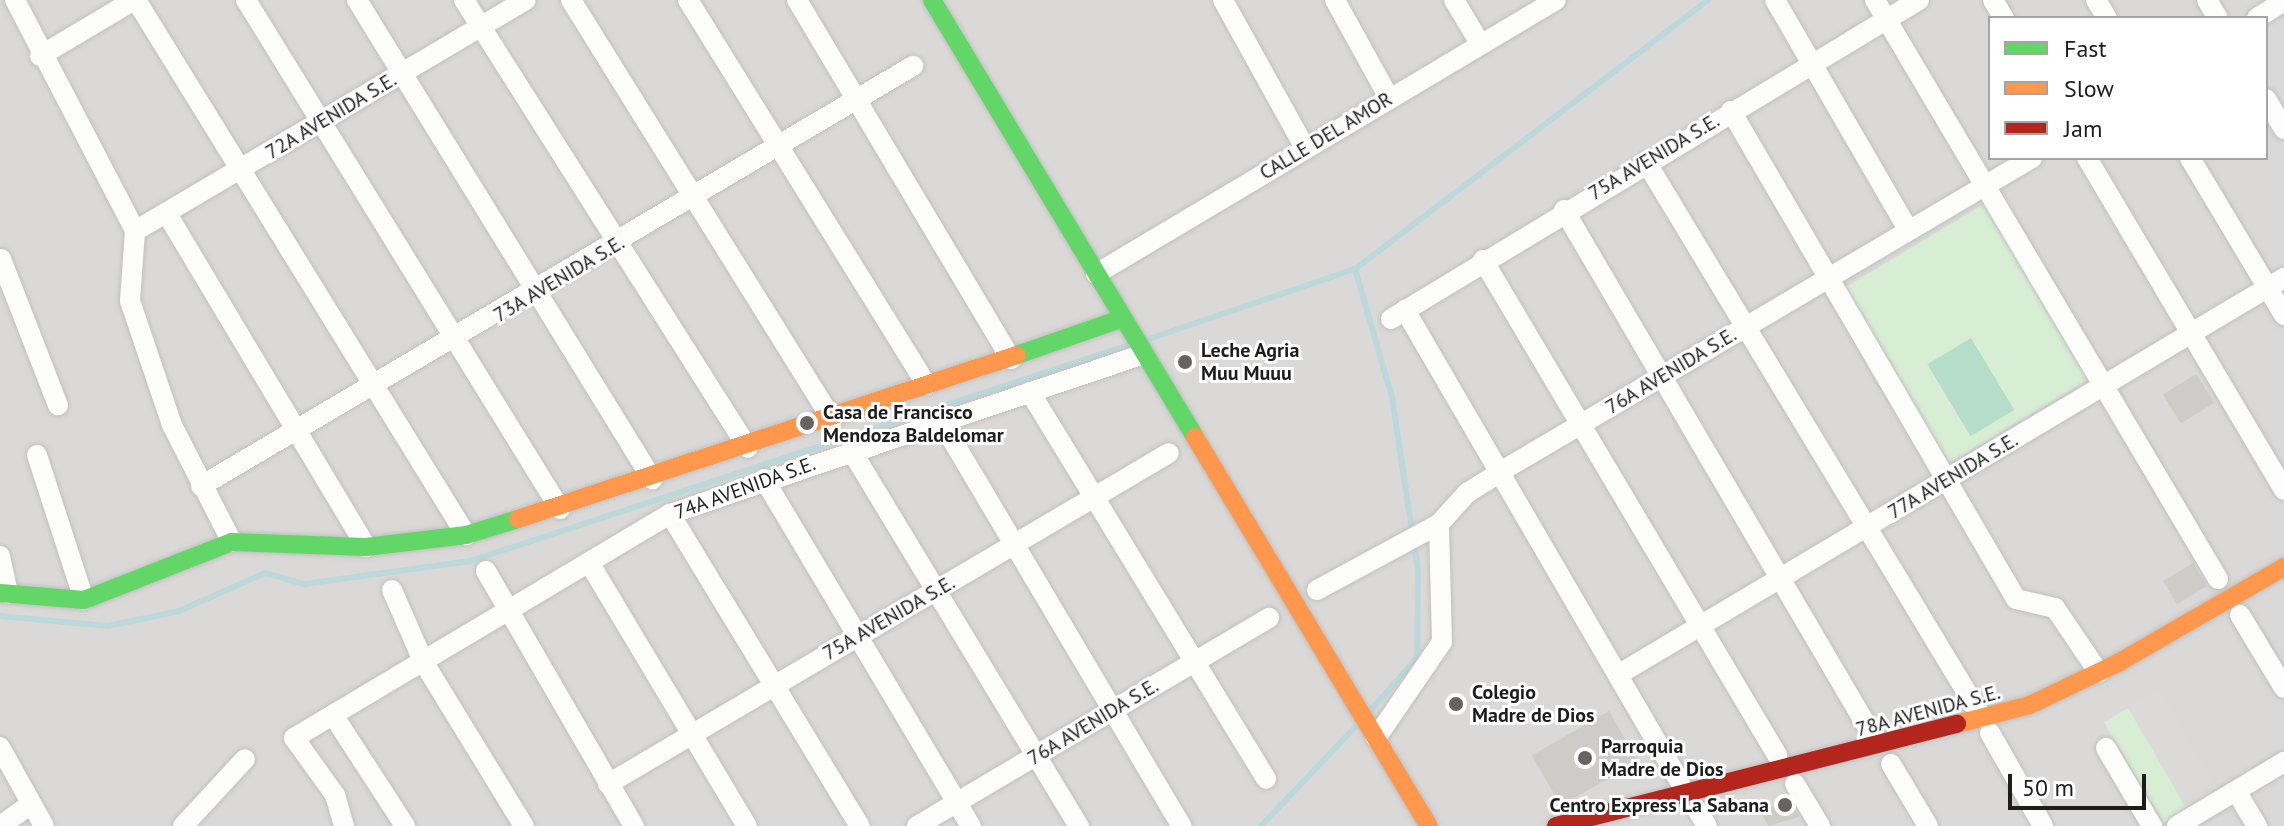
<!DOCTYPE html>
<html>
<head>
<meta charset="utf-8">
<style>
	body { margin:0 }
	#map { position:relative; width:2284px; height:826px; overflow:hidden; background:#ebe9e6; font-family:"PT Sans",sans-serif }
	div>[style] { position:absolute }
	.residential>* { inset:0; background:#dad9d8 }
	.park>* { inset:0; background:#d7eed4; transform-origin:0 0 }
	.pitch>* { inset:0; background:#b6ddc9; transform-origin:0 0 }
	.parking>* { inset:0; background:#dbdad9; transform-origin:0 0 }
	.stream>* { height:6px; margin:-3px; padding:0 3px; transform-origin:3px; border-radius:3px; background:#bdd8db }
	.building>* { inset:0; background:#ceccc9; transform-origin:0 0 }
	.roads { filter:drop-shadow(0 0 2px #c1c0be) drop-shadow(0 0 2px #c1c0be) }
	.street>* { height:20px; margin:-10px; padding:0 10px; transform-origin:10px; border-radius:10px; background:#fcfcfb }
	.fast>* { height:18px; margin:-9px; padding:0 9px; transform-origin:9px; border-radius:9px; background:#63d668 }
	.slow>* { height:18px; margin:-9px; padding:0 9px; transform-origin:9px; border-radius:9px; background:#ff974d }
	.jam>* { height:18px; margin:-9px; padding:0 9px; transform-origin:9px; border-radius:9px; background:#b3261e }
	.dots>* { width:22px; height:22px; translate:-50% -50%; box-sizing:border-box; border:4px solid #fff; border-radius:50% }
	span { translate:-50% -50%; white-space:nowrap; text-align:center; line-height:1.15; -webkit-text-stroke:6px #fff; paint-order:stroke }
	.street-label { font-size:20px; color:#1d1d1d }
	.poi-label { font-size:20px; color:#1d1d1d; font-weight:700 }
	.left { translate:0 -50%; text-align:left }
	.right { translate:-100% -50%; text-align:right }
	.legend { position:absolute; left:1988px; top:16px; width:280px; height:144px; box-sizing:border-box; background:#fff; border:2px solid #a5a5a5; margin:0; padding:10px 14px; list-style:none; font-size:24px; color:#1d1d1d }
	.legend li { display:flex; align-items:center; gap:16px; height:40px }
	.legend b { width:40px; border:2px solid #a5a5a5 }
	.scale { position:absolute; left:2008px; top:774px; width:138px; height:36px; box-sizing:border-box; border:4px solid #1d1d1d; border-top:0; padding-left:10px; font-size:24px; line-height:28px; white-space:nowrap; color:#1d1d1d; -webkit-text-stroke:6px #fff; paint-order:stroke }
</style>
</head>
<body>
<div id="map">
	<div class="residential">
		<div style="clip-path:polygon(evenodd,0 0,2284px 0,2284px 826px,0 826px,0 0,1990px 18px,2266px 18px,2266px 158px,1990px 158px,1990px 18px)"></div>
	</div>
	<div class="park">
		<div style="left:1984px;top:204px;width:204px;height:163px;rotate:59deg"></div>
		<div style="left:2128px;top:708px;width:117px;height:28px;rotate:59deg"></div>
	</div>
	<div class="pitch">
		<div style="left:1971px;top:338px;width:84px;height:51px;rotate:59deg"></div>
	</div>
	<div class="parking">
		<div style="left:2160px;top:689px;width:118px;height:37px;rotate:60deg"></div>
	</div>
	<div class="stream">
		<div style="left:1355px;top:269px;width:133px;rotate:73.9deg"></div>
		<div style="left:1392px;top:397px;width:176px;rotate:81.5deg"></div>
		<div style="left:1418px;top:571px;width:87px;rotate:90.7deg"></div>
		<div style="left:1417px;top:658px;width:72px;rotate:131.6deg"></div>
		<div style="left:1146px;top:340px;width:221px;rotate:-18.8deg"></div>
		<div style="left:1355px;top:269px;width:444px;rotate:-37.3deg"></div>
		<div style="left:0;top:616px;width:108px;rotate:5.3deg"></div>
		<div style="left:108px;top:626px;width:73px;rotate:-11.9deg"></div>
		<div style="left:179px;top:611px;width:94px;rotate:-23.8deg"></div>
		<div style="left:265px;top:573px;width:41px;rotate:15.8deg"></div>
		<div style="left:304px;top:584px;width:168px;rotate:-7.9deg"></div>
		<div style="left:470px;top:561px;width:697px;rotate:-18.15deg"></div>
		<div style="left:1261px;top:826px;width:142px;rotate:-46.4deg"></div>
	</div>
	<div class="building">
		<div style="left:2196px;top:374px;width:34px;height:39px;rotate:58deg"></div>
		<div style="left:2193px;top:563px;width:27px;height:35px;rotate:59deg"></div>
		<div style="left:1609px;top:711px;width:58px;height:89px;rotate:60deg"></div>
		<div style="clip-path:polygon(1789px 799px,1799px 817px,1768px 826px,1761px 812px)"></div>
	</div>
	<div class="roads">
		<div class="street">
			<div style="left:15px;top:0;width:260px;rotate:62.5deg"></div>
			<div style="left:135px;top:231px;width:70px;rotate:94.1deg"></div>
			<div style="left:130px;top:301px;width:131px;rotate:71.3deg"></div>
			<div style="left:172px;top:425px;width:131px;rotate:62.9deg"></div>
			<div style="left:136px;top:0;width:629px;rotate:58.33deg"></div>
			<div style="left:246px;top:0;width:598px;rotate:58.33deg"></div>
			<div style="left:357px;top:0;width:563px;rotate:58.37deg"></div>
			<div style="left:464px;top:0;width:530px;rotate:57.63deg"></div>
			<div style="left:571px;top:0;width:494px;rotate:58.1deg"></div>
			<div style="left:688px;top:0;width:453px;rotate:58.2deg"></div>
			<div style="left:797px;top:0;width:418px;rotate:59.2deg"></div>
			<div style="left:1223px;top:0;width:169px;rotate:61deg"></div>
			<div style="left:1335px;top:0;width:112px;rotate:61.1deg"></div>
			<div style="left:1454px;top:0;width:52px;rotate:59deg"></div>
			<div style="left:1775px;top:0;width:265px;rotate:59.9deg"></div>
			<div style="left:1875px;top:0;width:673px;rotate:59.36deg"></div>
			<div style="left:1993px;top:0;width:21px;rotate:59deg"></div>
			<div style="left:2096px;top:0;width:21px;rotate:59deg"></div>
			<div style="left:2207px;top:0;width:21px;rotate:59deg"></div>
			<div style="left:2257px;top:18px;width:32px;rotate:-32deg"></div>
			<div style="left:40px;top:56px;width:109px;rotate:-30.8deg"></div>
			<div style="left:2266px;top:99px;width:35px;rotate:59deg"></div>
			<div style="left:1731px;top:111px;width:565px;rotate:59.71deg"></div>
			<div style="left:2016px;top:599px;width:40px;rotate:13deg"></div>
			<div style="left:2055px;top:608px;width:78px;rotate:55.9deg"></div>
			<div style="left:2087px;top:158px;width:386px;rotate:59.3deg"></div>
			<div style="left:2190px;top:158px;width:183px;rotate:59.1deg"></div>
			<div style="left:1646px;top:162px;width:642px;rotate:58.84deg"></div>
			<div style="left:1564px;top:210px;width:606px;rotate:59.59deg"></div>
			<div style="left:167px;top:214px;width:388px;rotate:59.1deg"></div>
			<div style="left:135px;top:231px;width:454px;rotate:-30.6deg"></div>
			<div style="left:1px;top:259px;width:157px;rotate:68.7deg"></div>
			<div style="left:1483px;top:260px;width:576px;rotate:59.29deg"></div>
			<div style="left:1096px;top:274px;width:535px;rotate:-30.78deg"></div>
			<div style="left:1405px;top:310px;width:546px;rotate:59.77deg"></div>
			<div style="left:1391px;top:319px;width:617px;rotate:-31.14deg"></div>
			<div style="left:1030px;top:392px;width:453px;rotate:58.6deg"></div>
			<div style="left:941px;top:421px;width:471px;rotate:59.3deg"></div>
			<div style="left:851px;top:450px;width:440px;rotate:58.8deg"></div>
			<div style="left:37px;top:455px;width:152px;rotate:72deg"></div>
			<div style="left:764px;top:479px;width:404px;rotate:59.2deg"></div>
			<div style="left:201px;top:486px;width:827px;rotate:-30.54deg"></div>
			<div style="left:670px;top:514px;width:365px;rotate:58.7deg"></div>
			<div style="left:0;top:556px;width:38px;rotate:78deg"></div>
			<div style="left:590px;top:564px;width:305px;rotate:59.1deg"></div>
			<div style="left:486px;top:571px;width:295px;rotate:59.9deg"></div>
			<div style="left:392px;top:590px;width:80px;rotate:66.3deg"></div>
			<div style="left:424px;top:663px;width:191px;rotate:58.5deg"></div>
			<div style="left:1317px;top:590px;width:139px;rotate:-28.4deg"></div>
			<div style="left:1439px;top:524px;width:42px;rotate:-47.9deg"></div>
			<div style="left:1467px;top:493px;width:39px;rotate:-32deg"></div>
			<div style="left:1500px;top:472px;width:618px;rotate:-30.55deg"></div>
			<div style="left:2240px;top:615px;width:85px;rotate:58.9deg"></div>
			<div style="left:1621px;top:673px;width:772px;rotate:-30.79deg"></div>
			<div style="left:333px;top:715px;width:132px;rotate:57deg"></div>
			<div style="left:1990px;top:733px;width:107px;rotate:60.3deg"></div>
			<div style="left:1376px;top:738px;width:116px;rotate:-55.5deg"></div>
			<div style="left:1442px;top:642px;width:118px;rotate:-91.5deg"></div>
			<div style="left:0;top:747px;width:90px;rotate:60.9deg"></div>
			<div style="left:2106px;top:748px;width:91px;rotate:59.5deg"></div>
			<div style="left:1891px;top:764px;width:72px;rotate:59.2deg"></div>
			<div style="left:608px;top:784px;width:651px;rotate:-30.54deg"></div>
			<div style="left:1795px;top:784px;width:49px;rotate:59.2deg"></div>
			<div style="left:2236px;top:791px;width:41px;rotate:59deg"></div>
			<div style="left:1698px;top:811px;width:17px;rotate:59deg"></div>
			<div style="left:0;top:826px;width:37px;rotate:-35deg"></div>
			<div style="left:183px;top:826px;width:91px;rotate:-47.2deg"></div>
			<div style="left:344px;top:826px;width:32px;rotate:-106deg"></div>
			<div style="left:335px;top:795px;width:70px;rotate:-125.7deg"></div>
			<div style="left:294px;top:738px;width:438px;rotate:-30.8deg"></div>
			<div style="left:670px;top:514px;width:500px;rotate:-18.65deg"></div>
			<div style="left:917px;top:826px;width:409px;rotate:-30.6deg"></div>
			<div style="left:2177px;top:826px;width:125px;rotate:-30.9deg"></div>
		</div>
		<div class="fast">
			<div style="left:932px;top:0;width:510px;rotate:58.96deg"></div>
			<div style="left:1017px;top:355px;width:112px;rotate:-19.2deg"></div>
			<div style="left:0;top:593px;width:84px;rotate:4.8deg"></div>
			<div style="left:84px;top:600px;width:159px;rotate:-21.4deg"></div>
			<div style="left:232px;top:542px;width:134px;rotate:2.1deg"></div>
			<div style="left:366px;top:547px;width:101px;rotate:-6.8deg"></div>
			<div style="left:466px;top:535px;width:54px;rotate:-17.1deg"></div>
		</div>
		<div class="slow">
			<div style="left:1195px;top:437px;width:454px;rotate:59deg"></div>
			<div style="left:518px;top:519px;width:525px;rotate:-18.19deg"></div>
			<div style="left:1957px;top:724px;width:75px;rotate:-14.6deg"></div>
			<div style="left:2030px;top:705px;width:98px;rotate:-25.5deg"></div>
			<div style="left:2118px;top:663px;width:192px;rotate:-30deg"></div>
		</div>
		<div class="jam">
			<div style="left:1556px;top:826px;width:414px;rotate:-14.3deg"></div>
		</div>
	</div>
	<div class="dots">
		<div style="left:1185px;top:362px;background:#656463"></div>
		<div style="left:807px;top:423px;background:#656463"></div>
		<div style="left:1456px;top:704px;background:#656463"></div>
		<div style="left:1585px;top:758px;background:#656463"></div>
		<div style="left:1785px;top:805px;background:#656463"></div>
	</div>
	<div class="street-label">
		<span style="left:331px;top:116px;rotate:-31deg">72A AVENIDA S.E.</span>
		<span style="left:1326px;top:136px;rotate:-31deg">CALLE DEL AMOR</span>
		<span style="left:1654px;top:157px;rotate:-31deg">75A AVENIDA S.E.</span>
		<span style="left:559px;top:279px;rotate:-31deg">73A AVENIDA S.E.</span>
		<span style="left:1671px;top:371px;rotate:-31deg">76A AVENIDA S.E.</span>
		<span style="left:1953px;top:476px;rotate:-31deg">77A AVENIDA S.E.</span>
		<span style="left:745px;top:488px;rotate:-20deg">74A AVENIDA S.E.</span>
		<span style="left:889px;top:618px;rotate:-30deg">75A AVENIDA S.E.</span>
		<span style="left:1928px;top:711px;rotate:-15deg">78A AVENIDA S.E.</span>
		<span style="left:1093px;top:722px;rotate:-31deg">76A AVENIDA S.E.</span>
	</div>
	<div class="poi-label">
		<span class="left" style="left:1201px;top:362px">Leche Agria<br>Muu Muuu</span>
		<span class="left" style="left:823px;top:424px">Casa de Francisco<br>Mendoza Baldelomar</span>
		<span class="left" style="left:1472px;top:704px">Colegio<br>Madre de Dios</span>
		<span class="left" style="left:1601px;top:758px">Parroquia<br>Madre de Dios</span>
		<span class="right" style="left:1769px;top:805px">Centro Express La Sabana</span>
	</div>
	<ul class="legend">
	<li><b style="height:10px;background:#63d668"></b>Fast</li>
	<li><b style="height:10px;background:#ff974d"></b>Slow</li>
	<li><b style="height:10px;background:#b3261e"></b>Jam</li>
	</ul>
	<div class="scale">50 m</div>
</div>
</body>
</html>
